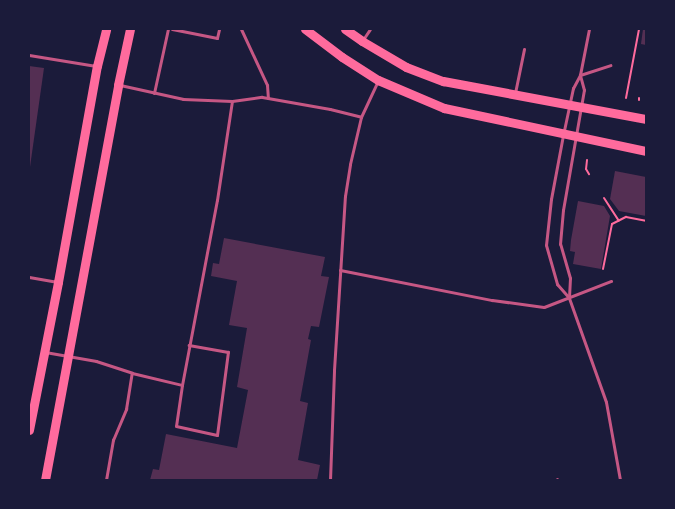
<!DOCTYPE html>
<html>
<head>
<meta charset="utf-8">
<style>
	body { margin:0 }
	#map { position:relative; width:675px; height:509px; overflow:hidden; background:#1b1b3a; font-family:"Noto Sans",sans-serif }
	div>[style] { position:absolute }
	.building>* { inset:0; background:#542f53 }
	.path>* { height:2px; margin:-1px; padding:0 1px; transform-origin:1px; border-radius:1px; background:#ff6b9d }
	.service>* { height:3px; margin:-1.5px; padding:0 1.5px; transform-origin:1.5px; border-radius:1.5px; background:#c65784 }
	.secondary>* { height:9px; margin:-4.5px; padding:0 4.5px; transform-origin:4.5px; border-radius:4.5px; background:#ff6b9d }
	.primary>* { height:9px; margin:-4.5px; padding:0 4.5px; transform-origin:4.5px; border-radius:4.5px; background:#ff6b9d }
	span { translate:-50% -50%; white-space:nowrap; text-align:center; line-height:1.15; -webkit-text-stroke:5px #1b1b3a; paint-order:stroke }
	.frame { position:absolute; inset:0; border:30px solid #1b1b3a; pointer-events:none }
</style>
</head>
<body>
<div id="map">
	<div class="building">
		<div style="clip-path:polygon(643px 29px,646px 29px,646px 45px,641px 44px)"></div>
		<div style="clip-path:polygon(29px 66px,44px 68px,30px 167px,29px 167px)"></div>
		<div style="clip-path:polygon(615px 171px,646px 177px,646px 216px,619px 211px,610px 199px)"></div>
		<div style="clip-path:polygon(578px 201px,604px 206px,610px 216px,601px 269px,573px 264px,575px 252px,570px 251px,571px 240px)"></div>
		<div style="clip-path:polygon(224px 238px,325px 257px,321px 276px,329px 277px,319px 327px,311px 326px,308px 339px,311px 340px,300px 401px,308px 403px,298px 460px,320px 465px,317px 480px,150px 480px,153px 469px,159px 470px,166px 434px,237px 448px,248px 390px,237px 387px,247px 328px,229px 325px,237px 281px,211px 276px,213px 263px,219px 264px)"></div>
	</div>
	<div class="path">
		<div style="left:626px;top:98px;width:70px;rotate:-79.3deg"></div>
		<div style="left:639px;top:100px;width:2px;rotate:-90deg"></div>
		<div style="left:587px;top:160px;width:9px;rotate:96deg"></div>
		<div style="left:586px;top:169px;width:6px;rotate:59deg"></div>
		<div style="left:604px;top:198px;width:27px;rotate:57deg"></div>
		<div style="left:603px;top:269px;width:46px;rotate:-78.7deg"></div>
		<div style="left:612px;top:224px;width:16px;rotate:-27deg"></div>
		<div style="left:626px;top:217px;width:20px;rotate:11deg"></div>
	</div>
	<div class="service">
		<div style="left:172px;top:29px;width:46px;rotate:11.3deg"></div>
		<div style="left:217px;top:38px;width:9px;rotate:-77deg"></div>
		<div style="left:241px;top:29px;width:62px;rotate:65.1deg"></div>
		<div style="left:267px;top:85px;width:13px;rotate:86deg"></div>
		<div style="left:589px;top:29px;width:47px;rotate:101.1deg"></div>
		<div style="left:580px;top:75px;width:15px;rotate:118deg"></div>
		<div style="left:573px;top:88px;width:48px;rotate:102deg"></div>
		<div style="left:563px;top:135px;width:65px;rotate:100.6deg"></div>
		<div style="left:551px;top:199px;width:46px;rotate:96.2deg"></div>
		<div style="left:546px;top:245px;width:41px;rotate:74.2deg"></div>
		<div style="left:557px;top:284px;width:18px;rotate:49deg"></div>
		<div style="left:569px;top:298px;width:110px;rotate:70.4deg"></div>
		<div style="left:606px;top:402px;width:79px;rotate:79.8deg"></div>
		<div style="left:362px;top:41px;width:14px;rotate:-56deg"></div>
		<div style="left:29px;top:55px;width:68px;rotate:9.3deg"></div>
		<div style="left:580px;top:75px;width:32px;rotate:-18deg"></div>
		<div style="left:120px;top:85px;width:65px;rotate:12.5deg"></div>
		<div style="left:183px;top:99px;width:49px;rotate:2.3deg"></div>
		<div style="left:232px;top:101px;width:30px;rotate:-8deg"></div>
		<div style="left:262px;top:97px;width:69px;rotate:10deg"></div>
		<div style="left:330px;top:109px;width:32px;rotate:14deg"></div>
		<div style="left:154px;top:93px;width:66px;rotate:-77.7deg"></div>
		<div style="left:515px;top:93px;width:45px;rotate:-78.4deg"></div>
		<div style="left:340px;top:270px;width:155px;rotate:11.2deg"></div>
		<div style="left:492px;top:300px;width:52px;rotate:7.7deg"></div>
		<div style="left:544px;top:307px;width:72px;rotate:-21.2deg"></div>
		<div style="left:29px;top:277px;width:29px;rotate:10deg"></div>
		<div style="left:569px;top:297px;width:19px;rotate:-87deg"></div>
		<div style="left:570px;top:278px;width:35px;rotate:-106deg"></div>
		<div style="left:560px;top:244px;width:34px;rotate:-85deg"></div>
		<div style="left:563px;top:210px;width:122px;rotate:-80.1deg"></div>
		<div style="left:584px;top:90px;width:16px;rotate:-105deg"></div>
		<div style="left:45px;top:352px;width:52px;rotate:10deg"></div>
		<div style="left:96px;top:361px;width:38px;rotate:18deg"></div>
		<div style="left:132px;top:373px;width:51px;rotate:13.5deg"></div>
		<div style="left:182px;top:385px;width:188px;rotate:-79.3deg"></div>
		<div style="left:217px;top:200px;width:100px;rotate:-81.4deg"></div>
		<div style="left:182px;top:385px;width:41px;rotate:98.3deg"></div>
		<div style="left:176px;top:426px;width:42px;rotate:12.4deg"></div>
		<div style="left:217px;top:435px;width:84px;rotate:-82.5deg"></div>
		<div style="left:228px;top:352px;width:40px;rotate:-170deg"></div>
		<div style="left:106px;top:480px;width:41px;rotate:-80.1deg"></div>
		<div style="left:113px;top:440px;width:34px;rotate:-67deg"></div>
		<div style="left:126px;top:409px;width:36px;rotate:-81deg"></div>
		<div style="left:330px;top:480px;width:110px;rotate:-87.9deg"></div>
		<div style="left:334px;top:370px;width:174px;rotate:-86.4deg"></div>
		<div style="left:345px;top:196px;width:32px;rotate:-81deg"></div>
		<div style="left:350px;top:164px;width:48px;rotate:-76.8deg"></div>
		<div style="left:361px;top:117px;width:38px;rotate:-65deg"></div>
		<div style="left:557px;top:480px;width:1px;rotate:-90deg"></div>
	</div>
	<div class="secondary">
		<div style="left:29px;top:430px;width:151px;rotate:-78.9deg"></div>
		<div style="left:58px;top:282px;width:219px;rotate:-79.8deg"></div>
		<div style="left:97px;top:66px;width:38px;rotate:-76deg"></div>
		<div style="left:45px;top:480px;width:402px;rotate:-79.5deg"></div>
		<div style="left:118px;top:85px;width:57px;rotate:-77.9deg"></div>
	</div>
	<div class="primary">
		<div style="left:305px;top:29px;width:46px;rotate:37.1deg"></div>
		<div style="left:342px;top:57px;width:43px;rotate:32.6deg"></div>
		<div style="left:378px;top:80px;width:72px;rotate:23deg"></div>
		<div style="left:444px;top:108px;width:207px;rotate:12deg"></div>
		<div style="left:345px;top:29px;width:21px;rotate:35deg"></div>
		<div style="left:362px;top:41px;width:51px;rotate:30.6deg"></div>
		<div style="left:406px;top:67px;width:40px;rotate:21deg"></div>
		<div style="left:443px;top:81px;width:207px;rotate:10.6deg"></div>
	</div>
	<div class="frame"></div>
</div>
</body>
</html>
